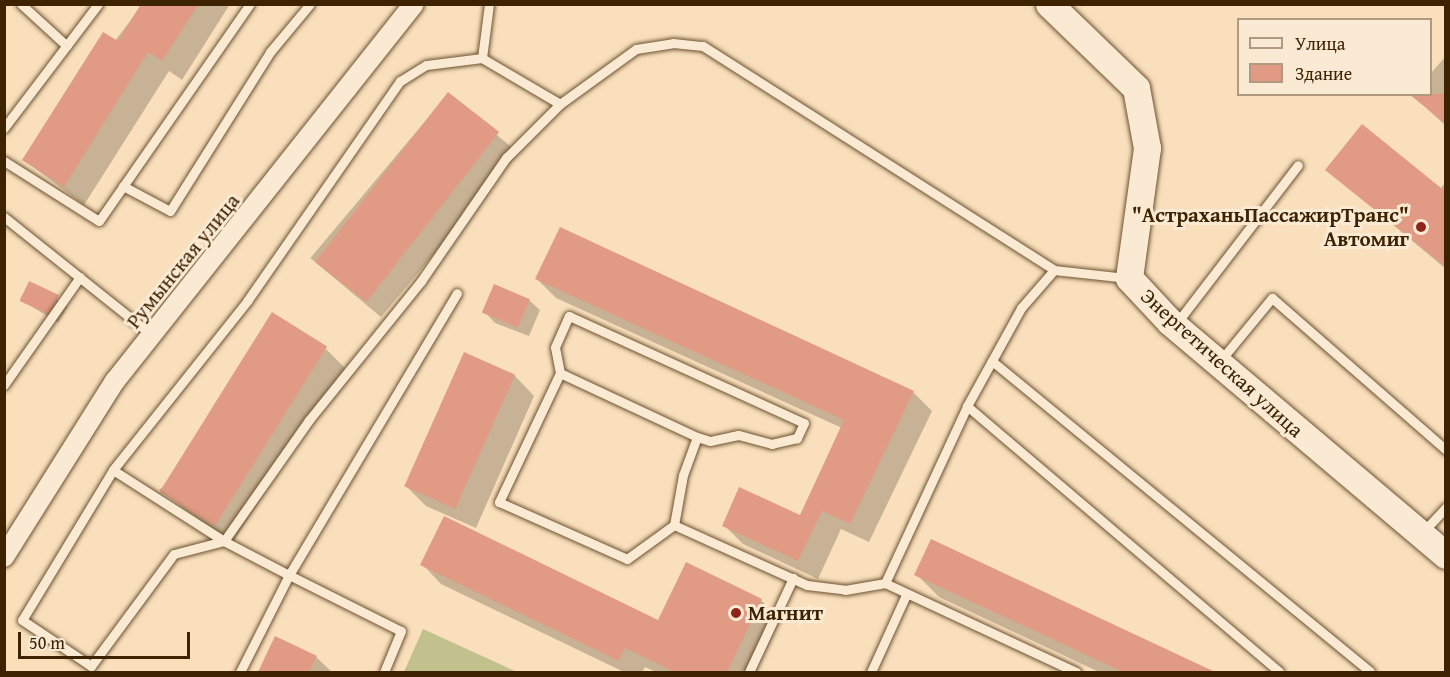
<!DOCTYPE html>
<html>
<head>
<meta charset="utf-8">
<style>
	body { margin:0 }
	#map { position:relative; width:1450px; height:677px; overflow:hidden; background:#f9dfbc; font-family:"Gentium Book Plus",serif }
	div>[style] { position:absolute }
	.green>* { inset:0; background:#c1c18e }
	.shadow>* { inset:0; background:#0003; transform-origin:0 0 }
	.building>* { inset:0; background:#e19b85; transform-origin:0 0 }
	.roads { filter:drop-shadow(0 0 2px #6c5230) drop-shadow(0 0 2px #6c5230) }
	.lane>* { height:9px; margin:-4.5px; padding:0 4.5px; transform-origin:4.5px; border-radius:4.5px; background:#fbead3 }
	.street>* { height:20px; margin:-10px; padding:0 10px; transform-origin:10px; border-radius:10px; background:#fbead3 }
	.secondary>* { height:27px; margin:-13.5px; padding:0 13.5px; transform-origin:13.5px; border-radius:13.5px; background:#fbead3 }
	.dots>* { width:16px; height:16px; translate:-50% -50%; box-sizing:border-box; border:3px solid #fbead3; border-radius:50% }
	span { translate:-50% -50%; white-space:nowrap; text-align:center; line-height:1.15; -webkit-text-stroke:6px #fbead3; paint-order:stroke }
	.poi-label { font-size:21px; color:#3d2302; font-weight:700 }
	.right { translate:-100% -50%; text-align:right }
	.left { translate:0 -50%; text-align:left }
	.street-label { font-size:21px; color:#3d2302 }
	.frame { position:absolute; inset:0; border:6px solid #3d2302; pointer-events:none }
	.legend { position:absolute; left:1237px; top:18px; width:195px; height:78px; box-sizing:border-box; background:#fbead3; border:2px solid #af9a7f; margin:0; padding:8px 10px; list-style:none; font-size:18px; color:#3d2302 }
	.legend li { display:flex; align-items:center; gap:12px; height:30px }
	.legend b { width:30px; border:2px solid #af9a7f }
	.scale { position:absolute; left:18px; top:632px; width:172px; height:27px; box-sizing:border-box; border:3px solid #3d2302; border-top:0; padding-left:8px; font-size:18px; line-height:21px; white-space:nowrap; color:#3d2302; -webkit-text-stroke:4px #fbead3; paint-order:stroke }
</style>
</head>
<body>
<div id="map">
	<div class="green">
		<div style="clip-path:polygon(423px 629px,517px 672px,404px 672px)"></div>
	</div>
	<div class="shadow">
		<div style="clip-path:polygon(143px 4px,230px 4px,182px 80px,169px 71px,84px 205px,24px 160px)"></div>
		<div style="clip-path:polygon(1446px 56px,1446px 126px,1413px 96px,1430px 94px,1430px 74px)"></div>
		<div style="left:448px;top:94px;width:92px;height:214px;rotate:40deg"></div>
		<div style="clip-path:polygon(1327px 170px,1440px 189px,1446px 182px,1446px 269px)"></div>
		<div style="clip-path:polygon(537px 279px,913px 392px,932px 411px,869px 542px,841px 529px,818px 579px,743px 544px,724px 525px,800px 517px,842px 428px,556px 298px)"></div>
		<div style="left:30px;top:283px;width:45px;height:19px;rotate:32deg"></div>
		<div style="clip-path:polygon(529px 300px,540px 310px,529px 336px,495px 323px,485px 312px)"></div>
		<div style="clip-path:polygon(326px 349px,345px 368px,232px 544px,159px 490px)"></div>
		<div style="clip-path:polygon(464px 354px,515px 376px,534px 396px,476px 528px,426px 506px,407px 487px)"></div>
		<div style="clip-path:polygon(422px 564px,659px 622px,761px 600px,780px 620px,755px 672px,656px 672px,645px 667px,642px 672px,624px 672px,441px 584px)"></div>
		<div style="clip-path:polygon(916px 574px,1197px 666px,1204px 672px,1099px 672px,939px 597px)"></div>
		<div style="clip-path:polygon(276px 638px,316px 657px,332px 672px,260px 672px)"></div>
	</div>
	<div class="building">
		<div style="clip-path:polygon(141px 4px,199px 4px,162px 61px,148px 52px,64px 187px,22px 160px,103px 32px,118px 41px)"></div>
		<div style="left:448px;top:92px;width:65px;height:216px;rotate:38deg"></div>
		<div style="clip-path:polygon(1409px 94px,1446px 94px,1446px 124px)"></div>
		<div style="clip-path:polygon(1362px 124px,1446px 192px,1446px 267px,1325px 170px)"></div>
		<div style="clip-path:polygon(560px 227px,914px 391px,850px 524px,822px 511px,798px 561px,722px 526px,739px 487px,800px 515px,844px 420px,535px 279px)"></div>
		<div style="left:29px;top:281px;width:33px;height:22px;rotate:25deg"></div>
		<div style="left:494px;top:284px;width:39px;height:31px;rotate:23deg"></div>
		<div style="left:272px;top:312px;width:65px;height:212px;rotate:32deg"></div>
		<div style="left:464px;top:352px;width:56px;height:147px;rotate:24deg"></div>
		<div style="clip-path:polygon(444px 516px,658px 620px,686px 562px,762px 599px,727px 672px,675px 672px,625px 648px,619px 661px,420px 565px)"></div>
		<div style="clip-path:polygon(931px 539px,1215px 672px,1123px 672px,914px 575px)"></div>
		<div style="clip-path:polygon(275px 636px,317px 656px,309px 672px,258px 672px)"></div>
	</div>
	<div class="roads">
		<div class="lane">
			<div style="left:21px;top:4px;width:62px;rotate:42.4deg"></div>
			<div style="left:482px;top:58px;width:54px;rotate:-82.6deg"></div>
			<div style="left:560px;top:104px;width:91px;rotate:-149.5deg"></div>
			<div style="left:482px;top:58px;width:56px;rotate:172.9deg"></div>
			<div style="left:426px;top:65px;width:31px;rotate:148deg"></div>
			<div style="left:400px;top:81px;width:267px;rotate:124.8deg"></div>
			<div style="left:248px;top:300px;width:217px;rotate:128.5deg"></div>
			<div style="left:113px;top:470px;width:132px;rotate:32.6deg"></div>
			<div style="left:224px;top:541px;width:148px;rotate:-54.9deg"></div>
			<div style="left:309px;top:420px;width:179px;rotate:-51.1deg"></div>
			<div style="left:421px;top:281px;width:150px;rotate:-55.4deg"></div>
			<div style="left:506px;top:158px;width:76px;rotate:-45deg"></div>
			<div style="left:560px;top:104px;width:94px;rotate:-35.9deg"></div>
			<div style="left:636px;top:49px;width:37px;rotate:-9deg"></div>
			<div style="left:673px;top:43px;width:30px;rotate:6deg"></div>
			<div style="left:703px;top:46px;width:416px;rotate:32.5deg"></div>
			<div style="left:4px;top:128px;width:156px;rotate:-52.8deg"></div>
			<div style="left:4px;top:161px;width:112px;rotate:32.3deg"></div>
			<div style="left:99px;top:221px;width:264px;rotate:-55.2deg"></div>
			<div style="left:123px;top:186px;width:53px;rotate:28deg"></div>
			<div style="left:170px;top:211px;width:188px;rotate:-57.8deg"></div>
			<div style="left:270px;top:52px;width:62px;rotate:-50.2deg"></div>
			<div style="left:4px;top:217px;width:189px;rotate:38.6deg"></div>
			<div style="left:1176px;top:324px;width:200px;rotate:-52.5deg"></div>
			<div style="left:992px;top:361px;width:489px;rotate:39.4deg"></div>
			<div style="left:1220px;top:361px;width:82px;rotate:-50.5deg"></div>
			<div style="left:1272px;top:298px;width:231px;rotate:41.1deg"></div>
			<div style="left:560px;top:373px;width:143px;rotate:115.3deg"></div>
			<div style="left:499px;top:502px;width:140px;rotate:24deg"></div>
			<div style="left:627px;top:559px;width:58px;rotate:-35.9deg"></div>
			<div style="left:4px;top:385px;width:132px;rotate:-54.9deg"></div>
			<div style="left:967px;top:406px;width:410px;rotate:40.4deg"></div>
			<div style="left:697px;top:437px;width:151px;rotate:-155deg"></div>
			<div style="left:560px;top:373px;width:26px;rotate:-101deg"></div>
			<div style="left:555px;top:347px;width:34px;rotate:-66deg"></div>
			<div style="left:569px;top:316px;width:258px;rotate:24.5deg"></div>
			<div style="left:804px;top:423px;width:17px;rotate:115deg"></div>
			<div style="left:797px;top:438px;width:26px;rotate:167deg"></div>
			<div style="left:772px;top:444px;width:35px;rotate:-165deg"></div>
			<div style="left:738px;top:435px;width:29px;rotate:168deg"></div>
			<div style="left:710px;top:441px;width:14px;rotate:-163deg"></div>
			<div style="left:697px;top:437px;width:40px;rotate:110.2deg"></div>
			<div style="left:683px;top:475px;width:51px;rotate:100.2deg"></div>
			<div style="left:674px;top:525px;width:146px;rotate:24.3deg"></div>
			<div style="left:807px;top:585px;width:38px;rotate:7deg"></div>
			<div style="left:845px;top:590px;width:41px;rotate:-9.9deg"></div>
			<div style="left:885px;top:583px;width:195px;rotate:-65.1deg"></div>
			<div style="left:967px;top:406px;width:112px;rotate:-61.1deg"></div>
			<div style="left:1021px;top:308px;width:50px;rotate:-49deg"></div>
			<div style="left:1054px;top:270px;width:72px;rotate:6.3deg"></div>
			<div style="left:113px;top:470px;width:175px;rotate:121.2deg"></div>
			<div style="left:22px;top:620px;width:83px;rotate:33.7deg"></div>
			<div style="left:91px;top:666px;width:139px;rotate:-53.5deg"></div>
			<div style="left:174px;top:554px;width:52px;rotate:-14.6deg"></div>
			<div style="left:224px;top:541px;width:73px;rotate:27.6deg"></div>
			<div style="left:289px;top:575px;width:328px;rotate:-59.2deg"></div>
			<div style="left:1422px;top:533px;width:35px;rotate:-47deg"></div>
			<div style="left:885px;top:583px;width:211px;rotate:25deg"></div>
			<div style="left:240px;top:672px;width:109px;rotate:-63.2deg"></div>
			<div style="left:289px;top:575px;width:125px;rotate:26.6deg"></div>
			<div style="left:401px;top:631px;width:44px;rotate:112.5deg"></div>
			<div style="left:749px;top:672px;width:104px;rotate:-64.9deg"></div>
			<div style="left:871px;top:672px;width:85px;rotate:-65.6deg"></div>
		</div>
		<div class="street">
			<div style="left:4px;top:557px;width:208px;rotate:-57.8deg"></div>
			<div style="left:115px;top:381px;width:481px;rotate:-51.6deg"></div>
		</div>
		<div class="secondary">
			<div style="left:1049px;top:4px;width:121px;rotate:44deg"></div>
			<div style="left:1136px;top:88px;width:61px;rotate:79.6deg"></div>
			<div style="left:1147px;top:148px;width:131px;rotate:97.9deg"></div>
			<div style="left:1129px;top:278px;width:60px;rotate:47deg"></div>
			<div style="left:1170px;top:322px;width:361px;rotate:40.2deg"></div>
		</div>
	</div>
	<div class="dots">
		<div style="left:1421px;top:227px;background:#8f2418"></div>
		<div style="left:736px;top:613px;background:#8f2418"></div>
	</div>
	<div class="poi-label">
		<span class="right" style="left:1409px;top:227px">"АстраханьПассажирТранс"<br>Автомиг</span>
		<span class="left" style="left:748px;top:613px">Магнит</span>
	</div>
	<div class="street-label">
		<span style="left:183px;top:261px;rotate:-51deg">Румынская улица</span>
		<span style="left:1222px;top:363px;rotate:42deg">Энергетическая улица</span>
	</div>
	<div class="frame"></div>
	<ul class="legend">
	<li><b style="height:8px;background:#fbead3"></b>Улица</li>
	<li><b style="height:16px;background:#e19b85"></b>Здание</li>
	</ul>
	<div class="scale">50 m</div>
</div>
</body>
</html>
